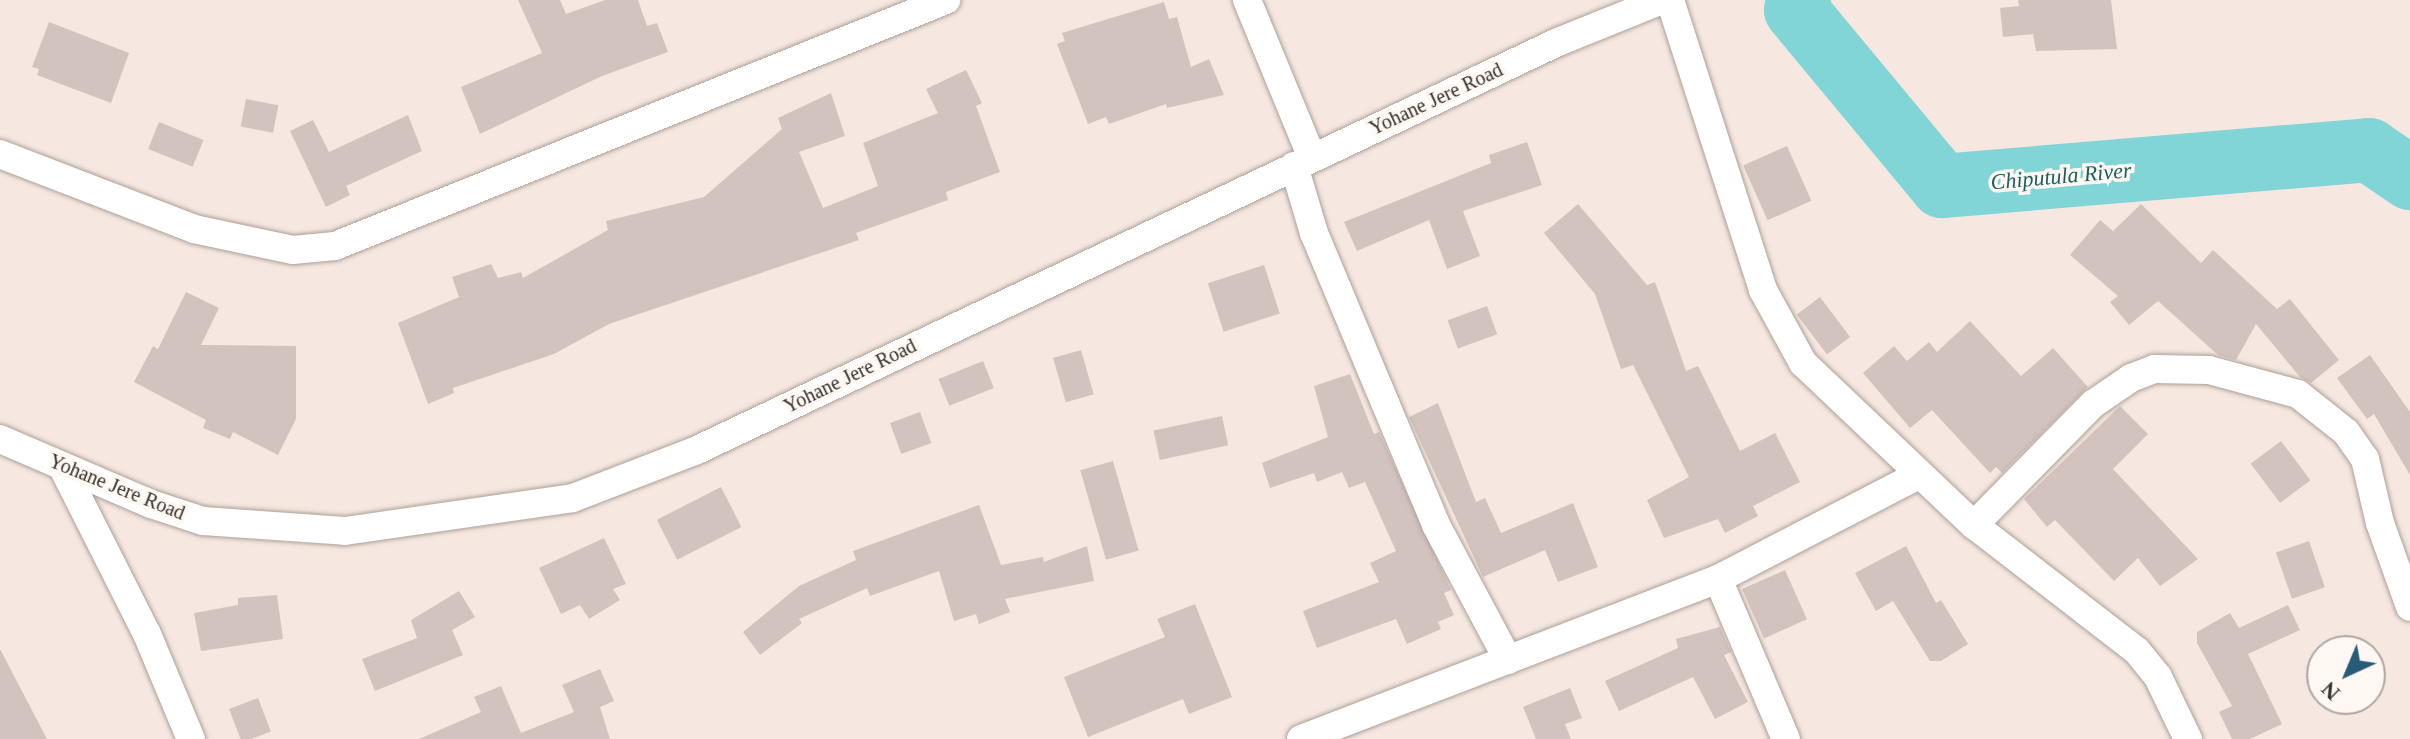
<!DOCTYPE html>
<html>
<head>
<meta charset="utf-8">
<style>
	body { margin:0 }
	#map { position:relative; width:2410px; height:739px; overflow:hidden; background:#f6e8e0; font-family:"Times New Roman",serif }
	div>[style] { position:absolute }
	.river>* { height:64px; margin:-32px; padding:0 32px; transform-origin:32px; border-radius:32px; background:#81d5d7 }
	.building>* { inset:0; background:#d3c3bf; transform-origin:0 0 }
	.roads { filter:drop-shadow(0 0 2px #aca098) drop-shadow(0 0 2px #aca098) }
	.street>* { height:28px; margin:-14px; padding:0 14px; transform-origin:14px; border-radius:14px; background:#fff }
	span { translate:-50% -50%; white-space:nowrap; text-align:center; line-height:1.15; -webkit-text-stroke:7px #fff7f1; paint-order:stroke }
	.street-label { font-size:20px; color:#342f2c }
	.water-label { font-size:22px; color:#196061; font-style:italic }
	.north { position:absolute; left:2306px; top:635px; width:80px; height:80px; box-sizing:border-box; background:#fff7f1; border:2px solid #aea7a2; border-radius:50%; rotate:224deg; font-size:22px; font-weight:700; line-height:32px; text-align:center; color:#342f2c }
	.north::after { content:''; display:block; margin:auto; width:28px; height:36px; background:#265c77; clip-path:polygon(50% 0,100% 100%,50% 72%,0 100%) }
</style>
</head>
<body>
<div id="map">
	<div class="river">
		<div style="left:1799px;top:0;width:10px;rotate:107deg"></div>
		<div style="left:1796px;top:10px;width:229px;rotate:50.3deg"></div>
		<div style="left:1942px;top:186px;width:429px;rotate:-4.8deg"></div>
		<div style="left:2369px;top:150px;width:50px;rotate:34.3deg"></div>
	</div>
	<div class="building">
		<div style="clip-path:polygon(518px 0,560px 0,566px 14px,605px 0,638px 0,647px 26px,657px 23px,668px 52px,602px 76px,480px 134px,461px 87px,542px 53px)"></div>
		<div style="clip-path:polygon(2018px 0,2111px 0,2117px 49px,2036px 51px,2033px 34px,2003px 37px,2000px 8px,2019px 6px)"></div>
		<div style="clip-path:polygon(1164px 2px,1169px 19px,1177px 17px,1191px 67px,1209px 59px,1224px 95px,1167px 108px,1166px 104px,1109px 124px,1106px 117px,1088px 124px,1057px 44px,1065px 41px,1062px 33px)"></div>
		<div style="clip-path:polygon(49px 22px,129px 53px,111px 103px,37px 75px,39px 69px,32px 67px)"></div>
		<div style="clip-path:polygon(966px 70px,982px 103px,976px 106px,1000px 172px,946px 192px,948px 200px,856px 233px,859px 240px,609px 324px,554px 354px,453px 388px,454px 393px,428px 404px,398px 323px,459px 297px,452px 277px,491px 264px,498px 278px,521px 272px,523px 278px,608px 230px,606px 221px,704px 197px,782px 129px,778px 118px,831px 93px,845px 136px,799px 152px,823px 208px,878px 186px,863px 143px,938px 113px,926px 89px)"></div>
		<div style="left:246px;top:99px;width:33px;height:28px;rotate:11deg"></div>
		<div style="clip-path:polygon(408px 115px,422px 151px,346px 186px,350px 195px,326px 207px,290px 131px,313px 120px,329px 152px)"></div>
		<div style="left:159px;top:122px;width:48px;height:29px;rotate:22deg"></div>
		<div style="clip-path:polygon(1527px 142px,1542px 185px,1463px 211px,1480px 256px,1447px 269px,1429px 220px,1357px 251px,1344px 222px,1491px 163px,1489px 155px)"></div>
		<div style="left:1787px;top:146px;width:60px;height:48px;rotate:66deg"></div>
		<div style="clip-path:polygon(1578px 204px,1647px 285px,1655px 282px,1686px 371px,1698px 366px,1740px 451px,1775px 433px,1800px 482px,1753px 506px,1758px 516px,1725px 533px,1718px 519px,1664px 538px,1647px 500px,1689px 477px,1633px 365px,1621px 369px,1595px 294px,1544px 233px)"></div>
		<div style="clip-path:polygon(2141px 204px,2201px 263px,2213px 250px,2277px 309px,2290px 299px,2339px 360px,2311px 383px,2300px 377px,2256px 324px,2236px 360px,2218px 355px,2158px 301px,2129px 325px,2110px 302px,2118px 296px,2070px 255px,2100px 220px,2113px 231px)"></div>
		<div style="left:1264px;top:265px;width:51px;height:59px;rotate:72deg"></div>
		<div style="clip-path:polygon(186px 292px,219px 308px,201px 345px,296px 346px,296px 419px,278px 455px,233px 432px,230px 439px,203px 428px,206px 420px,134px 382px,153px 346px,158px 349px)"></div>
		<div style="left:1820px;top:297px;width:50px;height:29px;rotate:53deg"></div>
		<div style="left:1487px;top:306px;width:30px;height:42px;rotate:70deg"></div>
		<div style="clip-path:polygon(1970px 321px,2021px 376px,2053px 348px,2088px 387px,2002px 473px,1996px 467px,1990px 473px,1932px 410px,1910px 428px,1863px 373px,1894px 346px,1907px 361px,1929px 342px,1937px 352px)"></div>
		<div style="left:1081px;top:350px;width:46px;height:29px;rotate:74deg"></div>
		<div style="clip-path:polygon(2370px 355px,2410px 412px,2410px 475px,2374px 414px,2367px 419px,2337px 378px)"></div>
		<div style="left:983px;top:361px;width:29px;height:48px;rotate:68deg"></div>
		<div style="clip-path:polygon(1350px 374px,1374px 434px,1379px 432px,1451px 590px,1444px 593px,1454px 615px,1438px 622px,1441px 629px,1407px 644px,1396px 619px,1317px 648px,1303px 611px,1379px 582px,1370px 563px,1396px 551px,1365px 482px,1349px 488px,1342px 472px,1317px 482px,1314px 473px,1270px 488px,1262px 463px,1328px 437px,1314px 386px)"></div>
		<div style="clip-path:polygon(1438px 403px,1476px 502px,1485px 498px,1501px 533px,1573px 503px,1598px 567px,1558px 582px,1545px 550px,1483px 577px,1409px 417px)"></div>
		<div style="clip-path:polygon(2120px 406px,2148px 434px,2113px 469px,2198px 559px,2160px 586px,2138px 558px,2114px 581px,2055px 520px,2047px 527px,2024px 499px)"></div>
		<div style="left:920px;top:412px;width:33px;height:32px;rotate:70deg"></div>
		<div style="left:1222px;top:416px;width:30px;height:70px;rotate:78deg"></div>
		<div style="left:2281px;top:441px;width:49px;height:38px;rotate:53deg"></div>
		<div style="left:1113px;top:461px;width:93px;height:34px;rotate:74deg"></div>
		<div style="left:721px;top:487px;width:45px;height:72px;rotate:63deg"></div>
		<div style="clip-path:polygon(979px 505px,1001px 565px,1043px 557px,1044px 562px,1087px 546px,1094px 581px,1005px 599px,1010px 612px,979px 624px,976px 614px,954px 621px,939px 571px,870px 596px,867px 588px,799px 619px,802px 623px,760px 655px,743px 632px,799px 586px,856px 560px,853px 551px)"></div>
		<div style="clip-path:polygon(604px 538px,626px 584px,613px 589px,620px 600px,589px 619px,580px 605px,561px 614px,539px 568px)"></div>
		<div style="left:2309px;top:541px;width:49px;height:35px;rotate:71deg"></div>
		<div style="clip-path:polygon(1906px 546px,1936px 603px,1941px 600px,1968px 644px,1941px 661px,1930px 661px,1893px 601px,1876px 611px,1855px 573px)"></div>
		<div style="left:1785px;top:570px;width:54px;height:47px;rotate:66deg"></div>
		<div style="clip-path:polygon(459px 591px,475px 617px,452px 630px,463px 655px,375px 691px,362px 659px,417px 638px,411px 620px)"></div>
		<div style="clip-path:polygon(277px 595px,283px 639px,201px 651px,194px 613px,238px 605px,238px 598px)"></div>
		<div style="clip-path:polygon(1195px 604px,1232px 697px,1189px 714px,1183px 699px,1088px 737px,1064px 677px,1165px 637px,1157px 619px)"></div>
		<div style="clip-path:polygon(2288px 605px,2300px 630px,2248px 654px,2282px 724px,2250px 739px,2232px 739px,2219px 712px,2232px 706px,2197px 643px,2197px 632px,2230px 613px,2239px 628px)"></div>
		<div style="clip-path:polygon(1720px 627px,1731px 652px,1724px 655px,1748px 702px,1715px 719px,1693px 677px,1619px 711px,1605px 681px,1678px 648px,1676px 639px)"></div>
		<div style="clip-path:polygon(0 649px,47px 739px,0 739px)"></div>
		<div style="clip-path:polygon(600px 669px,614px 701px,600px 707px,610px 739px,419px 739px,481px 712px,474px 697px,501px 686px,521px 733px,574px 712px,562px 685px)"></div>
		<div style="clip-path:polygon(1570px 688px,1582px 718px,1565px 724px,1571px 739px,1536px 739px,1523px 707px)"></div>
		<div style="left:258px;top:698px;width:36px;height:31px;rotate:69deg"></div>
	</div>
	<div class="roads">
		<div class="street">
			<div style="left:1247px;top:0;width:171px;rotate:67.6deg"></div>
			<div style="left:1670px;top:0;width:305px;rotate:72.2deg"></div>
			<div style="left:1763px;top:290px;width:83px;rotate:61.3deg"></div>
			<div style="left:1803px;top:363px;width:236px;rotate:43.5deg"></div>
			<div style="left:1974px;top:525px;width:206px;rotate:37.7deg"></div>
			<div style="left:2137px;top:651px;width:33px;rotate:51deg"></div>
			<div style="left:2158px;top:677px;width:69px;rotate:64.2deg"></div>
			<div style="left:0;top:154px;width:208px;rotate:21.1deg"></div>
			<div style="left:194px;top:229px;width:101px;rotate:12deg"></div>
			<div style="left:293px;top:250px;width:42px;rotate:-5.4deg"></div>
			<div style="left:335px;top:246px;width:659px;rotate:-21.93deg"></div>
			<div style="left:1294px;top:166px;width:70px;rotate:73.4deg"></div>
			<div style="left:1314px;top:233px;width:316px;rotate:67.3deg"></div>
			<div style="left:1436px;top:525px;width:153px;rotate:61.9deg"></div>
			<div style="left:0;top:439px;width:164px;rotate:23.3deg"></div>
			<div style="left:151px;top:504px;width:55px;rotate:18.1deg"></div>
			<div style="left:203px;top:521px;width:142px;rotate:4deg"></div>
			<div style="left:345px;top:531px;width:230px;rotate:-8.2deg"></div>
			<div style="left:573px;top:498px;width:131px;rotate:-21.1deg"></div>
			<div style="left:695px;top:451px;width:955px;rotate:-25.36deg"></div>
			<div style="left:1558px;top:42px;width:112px;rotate:-22deg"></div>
			<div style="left:62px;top:466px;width:188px;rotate:63.2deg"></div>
			<div style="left:147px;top:634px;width:114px;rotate:67.3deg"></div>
			<div style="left:1974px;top:525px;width:170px;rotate:-45.5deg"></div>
			<div style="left:2093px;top:404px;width:46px;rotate:-34.4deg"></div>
			<div style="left:2131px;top:378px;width:25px;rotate:-21deg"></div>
			<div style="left:2154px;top:369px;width:55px;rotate:1deg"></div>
			<div style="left:2209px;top:370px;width:92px;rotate:15.1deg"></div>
			<div style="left:2298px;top:394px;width:61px;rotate:38.4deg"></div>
			<div style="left:2346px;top:432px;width:33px;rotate:55deg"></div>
			<div style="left:2365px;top:459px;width:66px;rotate:76.8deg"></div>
			<div style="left:2380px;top:523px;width:89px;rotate:70.3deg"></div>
			<div style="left:1718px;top:579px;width:174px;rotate:67deg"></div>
			<div style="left:1301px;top:739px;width:447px;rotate:-21deg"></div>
			<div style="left:1718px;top:579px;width:226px;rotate:-27.4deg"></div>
		</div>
	</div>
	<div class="street-label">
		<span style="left:1436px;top:99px;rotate:-25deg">Yohane Jere Road</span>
		<span style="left:850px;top:376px;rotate:-26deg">Yohane Jere Road</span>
		<span style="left:117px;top:487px;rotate:22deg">Yohane Jere Road</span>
	</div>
	<div class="water-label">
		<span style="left:2061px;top:176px;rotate:-5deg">Chiputula River</span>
	</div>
	<div class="north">N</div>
</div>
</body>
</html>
